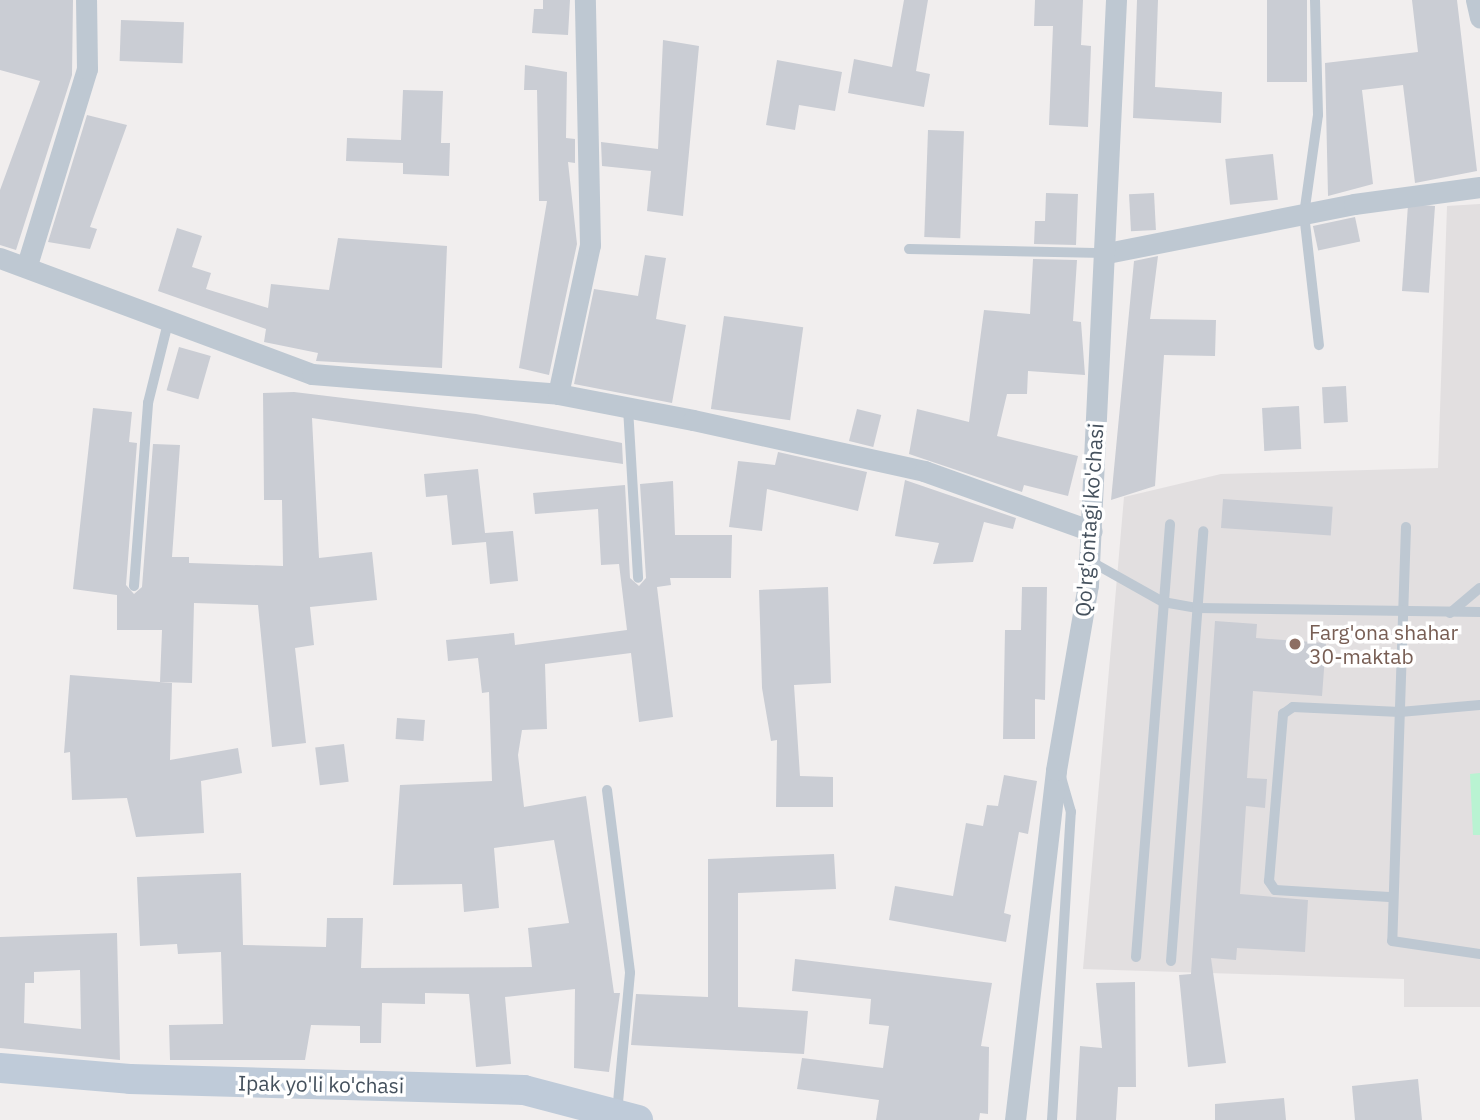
<!DOCTYPE html>
<html>
<head>
<meta charset="utf-8">
<style>
	body { margin:0 }
	#map { position:relative; width:1480px; height:1120px; overflow:hidden; background:#f1eeee; font-family:"IBM Plex Sans",sans-serif }
	div>[style] { position:absolute }
	.education>* { inset:0; background:#e2dfe0 }
	.green>* { inset:0; background:#b9f3d2 }
	.building>* { inset:0; background:#cacdd4; transform-origin:0 0 }
	.lane>* { height:10px; margin:-5px; padding:0 5px; transform-origin:5px; border-radius:5px; background:#bec8d2 }
	.street>* { height:21px; margin:-10.5px; padding:0 10.5px; transform-origin:10.5px; border-radius:10.5px; background:#bec8d2 }
	.secondary>* { height:30px; margin:-15px; padding:0 15px; transform-origin:15px; border-radius:15px; background:#bfcbd9 }
	.dots>* { width:19px; height:19px; translate:-50% -50%; box-sizing:border-box; border:4px solid #fff; border-radius:50% }
	span { translate:-50% -50%; white-space:nowrap; text-align:center; line-height:1.15; -webkit-text-stroke:7px #fff; paint-order:stroke }
	.street-label { font-size:21px; color:#45515d }
	.education-label { font-size:21px; color:#785e54 }
	.left { translate:0 -50%; text-align:left }
</style>
</head>
<body>
<div id="map">
	<div class="education">
		<div style="clip-path:polygon(1480px 204px,1480px 1007px,1404px 1007px,1404px 979px,1083px 969px,1124px 497px,1221px 474px,1438px 468px,1447px 206px)"></div>
	</div>
	<div class="green">
		<div style="clip-path:polygon(1480px 773px,1480px 835px,1473px 835px,1470px 774px)"></div>
	</div>
	<div class="building">
		<div style="clip-path:polygon(0 0,73px 0,72px 75px,16px 250px,0 245px,0 190px,40px 81px,0 70px)"></div>
		<div style="clip-path:polygon(543px 0,570px 0,568px 35px,532px 33px,534px 9px,543px 9px)"></div>
		<div style="clip-path:polygon(904px 0,928px 0,916px 71px,930px 74px,924px 107px,848px 93px,854px 59px,892px 67px)"></div>
		<div style="clip-path:polygon(1035px 0,1083px 0,1081px 45px,1091px 46px,1088px 127px,1049px 125px,1053px 26px,1034px 26px)"></div>
		<div style="clip-path:polygon(1137px 0,1158px 0,1155px 87px,1222px 92px,1221px 123px,1133px 118px)"></div>
		<div style="left:1267px;top:0;width:40px;height:82px"></div>
		<div style="clip-path:polygon(1412px 0,1457px 0,1477px 171px,1415px 183px,1403px 85px,1362px 90px,1373px 184px,1328px 196px,1325px 63px,1418px 52px)"></div>
		<div style="left:121px;top:20px;width:63px;height:41px;rotate:2deg"></div>
		<div style="clip-path:polygon(663px 40px,699px 46px,683px 216px,647px 211px,651px 171px,602px 166px,601px 142px,658px 149px)"></div>
		<div style="clip-path:polygon(777px 60px,842px 72px,835px 111px,799px 105px,795px 130px,766px 125px)"></div>
		<div style="clip-path:polygon(525px 65px,567px 72px,566px 138px,575px 139px,575px 163px,568px 162px,577px 244px,549px 375px,519px 368px,547px 201px,539px 201px,537px 90px,524px 90px)"></div>
		<div style="clip-path:polygon(403px 90px,443px 91px,441px 143px,450px 143px,449px 176px,403px 174px,403px 163px,346px 161px,347px 138px,401px 140px)"></div>
		<div style="clip-path:polygon(87px 115px,127px 125px,90px 227px,97px 229px,90px 249px,48px 242px)"></div>
		<div style="left:928px;top:130px;width:36px;height:107px;rotate:2deg"></div>
		<div style="left:1273px;top:154px;width:46px;height:48px;rotate:84deg"></div>
		<div style="clip-path:polygon(1046px 193px,1078px 194px,1076px 245px,1034px 244px,1035px 221px,1045px 221px)"></div>
		<div style="left:1154px;top:193px;width:37px;height:25px;rotate:87deg"></div>
		<div style="left:1435px;top:206px;width:87px;height:27px;rotate:94deg"></div>
		<div style="left:1355px;top:217px;width:25px;height:43px;rotate:78deg"></div>
		<div style="clip-path:polygon(177px 228px,202px 236px,192px 267px,211px 273px,206px 289px,268px 308px,271px 284px,329px 290px,338px 238px,447px 246px,442px 368px,316px 361px,318px 353px,264px 342px,266px 329px,158px 291px)"></div>
		<div style="clip-path:polygon(645px 255px,666px 258px,656px 319px,686px 325px,672px 403px,574px 384px,594px 289px,638px 296px)"></div>
		<div style="clip-path:polygon(1158px 256px,1150px 319px,1216px 320px,1215px 356px,1164px 355px,1155px 486px,1111px 500px,1134px 261px)"></div>
		<div style="clip-path:polygon(1033px 259px,1077px 260px,1073px 321px,1081px 322px,1085px 375px,1028px 371px,1027px 394px,1007px 394px,997px 436px,1078px 456px,1068px 496px,1024px 485px,1022px 492px,909px 454px,917px 409px,969px 422px,984px 310px,1030px 314px)"></div>
		<div style="left:724px;top:316px;width:80px;height:94px;rotate:8deg"></div>
		<div style="left:179px;top:347px;width:33px;height:45px;rotate:16deg"></div>
		<div style="left:1346px;top:386px;width:36px;height:24px;rotate:87deg"></div>
		<div style="clip-path:polygon(294px 392px,476px 414px,622px 443px,623px 464px,312px 418px,319px 558px,372px 552px,377px 600px,310px 607px,314px 645px,295px 648px,306px 743px,272px 747px,258px 605px,194px 603px,192px 683px,160px 682px,162px 630px,117px 630px,117px 595px,73px 589px,93px 408px,132px 412px,129px 442px,137px 443px,126px 585px,134px 594px,142px 587px,153px 444px,180px 445px,172px 557px,189px 557px,189px 563px,283px 566px,282px 500px,264px 500px,263px 393px)"></div>
		<div style="left:1299px;top:406px;width:43px;height:37px;rotate:87deg"></div>
		<div style="left:857px;top:409px;width:25px;height:33px;rotate:14deg"></div>
		<div style="clip-path:polygon(778px 452px,867px 472px,858px 511px,767px 489px,762px 531px,729px 527px,738px 461px,775px 465px)"></div>
		<div style="clip-path:polygon(478px 469px,485px 533px,513px 531px,518px 581px,490px 584px,486px 542px,452px 545px,447px 495px,426px 497px,424px 474px)"></div>
		<div style="clip-path:polygon(905px 480px,1016px 518px,1013px 529px,984px 522px,973px 562px,933px 564px,939px 543px,895px 536px)"></div>
		<div style="clip-path:polygon(673px 481px,675px 535px,732px 535px,731px 578px,670px 578px,671px 585px,657px 587px,673px 717px,639px 722px,631px 653px,545px 664px,547px 729px,522px 730px,518px 755px,524px 807px,586px 796px,614px 993px,620px 993px,609px 1072px,574px 1068px,575px 989px,505px 997px,511px 1064px,476px 1067px,469px 994px,425px 993px,425px 1004px,382px 1003px,381px 1043px,360px 1043px,360px 1026px,311px 1025px,305px 1060px,170px 1060px,169px 1025px,223px 1024px,221px 952px,178px 954px,177px 944px,140px 946px,137px 877px,241px 873px,243px 945px,326px 947px,327px 918px,363px 918px,361px 968px,532px 967px,528px 928px,569px 923px,554px 840px,494px 848px,499px 908px,464px 912px,462px 884px,393px 885px,400px 785px,492px 781px,489px 692px,482px 693px,478px 658px,448px 661px,446px 640px,514px 633px,515px 645px,627px 630px,619px 564px,601px 565px,598px 509px,535px 514px,533px 493px,625px 485px,630px 578px,639px 586px,646px 578px,640px 484px)"></div>
		<div style="left:1223px;top:499px;width:110px;height:29px;rotate:4deg"></div>
		<div style="clip-path:polygon(828px 587px,831px 683px,794px 685px,800px 776px,833px 777px,833px 807px,776px 807px,777px 740px,771px 741px,762px 688px,759px 590px)"></div>
		<div style="clip-path:polygon(1022px 587px,1047px 587px,1045px 700px,1035px 699px,1035px 739px,1003px 739px,1005px 630px,1021px 630px)"></div>
		<div style="clip-path:polygon(1215px 621px,1257px 624px,1256px 638px,1326px 643px,1322px 696px,1253px 691px,1247px 778px,1267px 779px,1265px 808px,1246px 806px,1240px 894px,1308px 900px,1305px 952px,1237px 948px,1236px 960px,1211px 958px,1226px 1063px,1188px 1067px,1179px 975px,1191px 974px)"></div>
		<div style="clip-path:polygon(70px 675px,172px 683px,170px 760px,238px 748px,242px 773px,201px 781px,204px 833px,136px 837px,127px 798px,72px 800px,70px 752px,64px 753px)"></div>
		<div style="left:397px;top:718px;width:28px;height:21px;rotate:4deg"></div>
		<div style="left:344px;top:744px;width:38px;height:29px;rotate:83deg"></div>
		<div style="clip-path:polygon(1004px 775px,1037px 781px,1028px 834px,1019px 832px,1004px 913px,1011px 915px,1006px 942px,889px 920px,895px 886px,953px 896px,966px 823px,983px 826px,987px 805px,998px 806px)"></div>
		<div style="clip-path:polygon(834px 854px,836px 889px,738px 893px,738px 1007px,808px 1011px,804px 1054px,631px 1045px,636px 994px,708px 997px,708px 859px)"></div>
		<div style="clip-path:polygon(evenodd,117px 933px,120px 1060px,0 1048px,0 937px,117px 933px,80px 970px,81px 1029px,24px 1023px,25px 983px,34px 983px,34px 972px,80px 970px)"></div>
		<div style="clip-path:polygon(795px 959px,992px 983px,981px 1046px,989px 1047px,988px 1114px,980px 1113px,979px 1120px,876px 1120px,879px 1100px,797px 1089px,802px 1058px,883px 1068px,889px 1026px,869px 1024px,871px 999px,792px 991px)"></div>
		<div style="clip-path:polygon(1135px 982px,1136px 1087px,1118px 1087px,1116px 1120px,1076px 1120px,1080px 1046px,1102px 1048px,1096px 983px)"></div>
		<div style="clip-path:polygon(1418px 1079px,1422px 1120px,1355px 1120px,1352px 1086px)"></div>
		<div style="clip-path:polygon(1284px 1098px,1286px 1120px,1215px 1120px,1215px 1104px)"></div>
	</div>
	<div class="lane">
		<div style="left:1315px;top:0;width:115px;rotate:88.5deg"></div>
		<div style="left:1318px;top:115px;width:100px;rotate:98deg"></div>
		<div style="left:1304px;top:214px;width:132px;rotate:83.5deg"></div>
		<div style="left:909px;top:249px;width:197px;rotate:1.2deg"></div>
		<div style="left:628px;top:408px;width:170px;rotate:86.6deg"></div>
		<div style="left:1406px;top:527px;width:414px;rotate:91.9deg"></div>
		<div style="left:1392px;top:941px;width:89px;rotate:8.4deg"></div>
		<div style="left:1090px;top:561px;width:84px;rotate:29.3deg"></div>
		<div style="left:1163px;top:602px;width:35px;rotate:10deg"></div>
		<div style="left:1197px;top:608px;width:283px;rotate:0.8deg"></div>
		<div style="left:134px;top:586px;width:184px;rotate:-85.6deg"></div>
		<div style="left:148px;top:403px;width:87px;rotate:-76deg"></div>
		<div style="left:1450px;top:613px;width:39px;rotate:-40deg"></div>
		<div style="left:607px;top:790px;width:184px;rotate:82.8deg"></div>
		<div style="left:630px;top:973px;width:142px;rotate:95.3deg"></div>
		<div style="left:1389px;top:897px;width:114px;rotate:-176.5deg"></div>
		<div style="left:1275px;top:890px;width:11px;rotate:-124deg"></div>
		<div style="left:1269px;top:881px;width:168px;rotate:-85.2deg"></div>
		<div style="left:1283px;top:714px;width:12px;rotate:-35deg"></div>
		<div style="left:1293px;top:707px;width:107px;rotate:2.7deg"></div>
		<div style="left:1400px;top:712px;width:80px;rotate:-5deg"></div>
		<div style="left:1136px;top:957px;width:434px;rotate:-85.5deg"></div>
		<div style="left:1171px;top:961px;width:431px;rotate:-85.7deg"></div>
		<div style="left:1052px;top:1120px;width:309px;rotate:-86.5deg"></div>
		<div style="left:1071px;top:812px;width:35px;rotate:-106deg"></div>
	</div>
	<div class="street">
		<div style="left:1476px;top:0;width:18px;rotate:77deg"></div>
		<div style="left:1107px;top:253px;width:252px;rotate:-11.2deg"></div>
		<div style="left:1354px;top:204px;width:127px;rotate:-7.7deg"></div>
		<div style="left:0;top:258px;width:333px;rotate:20.4deg"></div>
		<div style="left:312px;top:374px;width:247px;rotate:4.6deg"></div>
		<div style="left:558px;top:394px;width:137px;rotate:10.9deg"></div>
		<div style="left:693px;top:420px;width:237px;rotate:12.4deg"></div>
		<div style="left:924px;top:471px;width:178px;rotate:19.7deg"></div>
		<div style="left:27px;top:265px;width:205px;rotate:-73deg"></div>
		<div style="left:87px;top:69px;width:69px;rotate:-90.8deg"></div>
		<div style="left:558px;top:394px;width:152px;rotate:-77.9deg"></div>
		<div style="left:590px;top:245px;width:245px;rotate:-91.2deg"></div>
		<div style="left:1015px;top:1120px;width:352px;rotate:-83.3deg"></div>
		<div style="left:1056px;top:770px;width:188px;rotate:-80.2deg"></div>
		<div style="left:1088px;top:585px;width:586px;rotate:-87.26deg"></div>
	</div>
	<div class="secondary">
		<div style="left:0;top:1068px;width:130px;rotate:4.8deg"></div>
		<div style="left:130px;top:1079px;width:394px;rotate:1.6deg"></div>
		<div style="left:524px;top:1090px;width:118px;rotate:14.7deg"></div>
	</div>
	<div class="dots">
		<div style="left:1295px;top:644px;background:#8d6e63"></div>
	</div>
	<div class="street-label">
		<span style="left:1089px;top:520px;rotate:-86deg">Qo'rg'ontagi ko'chasi</span>
		<span style="left:321px;top:1084px;rotate:1deg">Ipak yo'li ko'chasi</span>
	</div>
	<div class="education-label">
		<span class="left" style="left:1309px;top:644px">Farg'ona shahar<br>30-maktab</span>
	</div>
</div>
</body>
</html>
